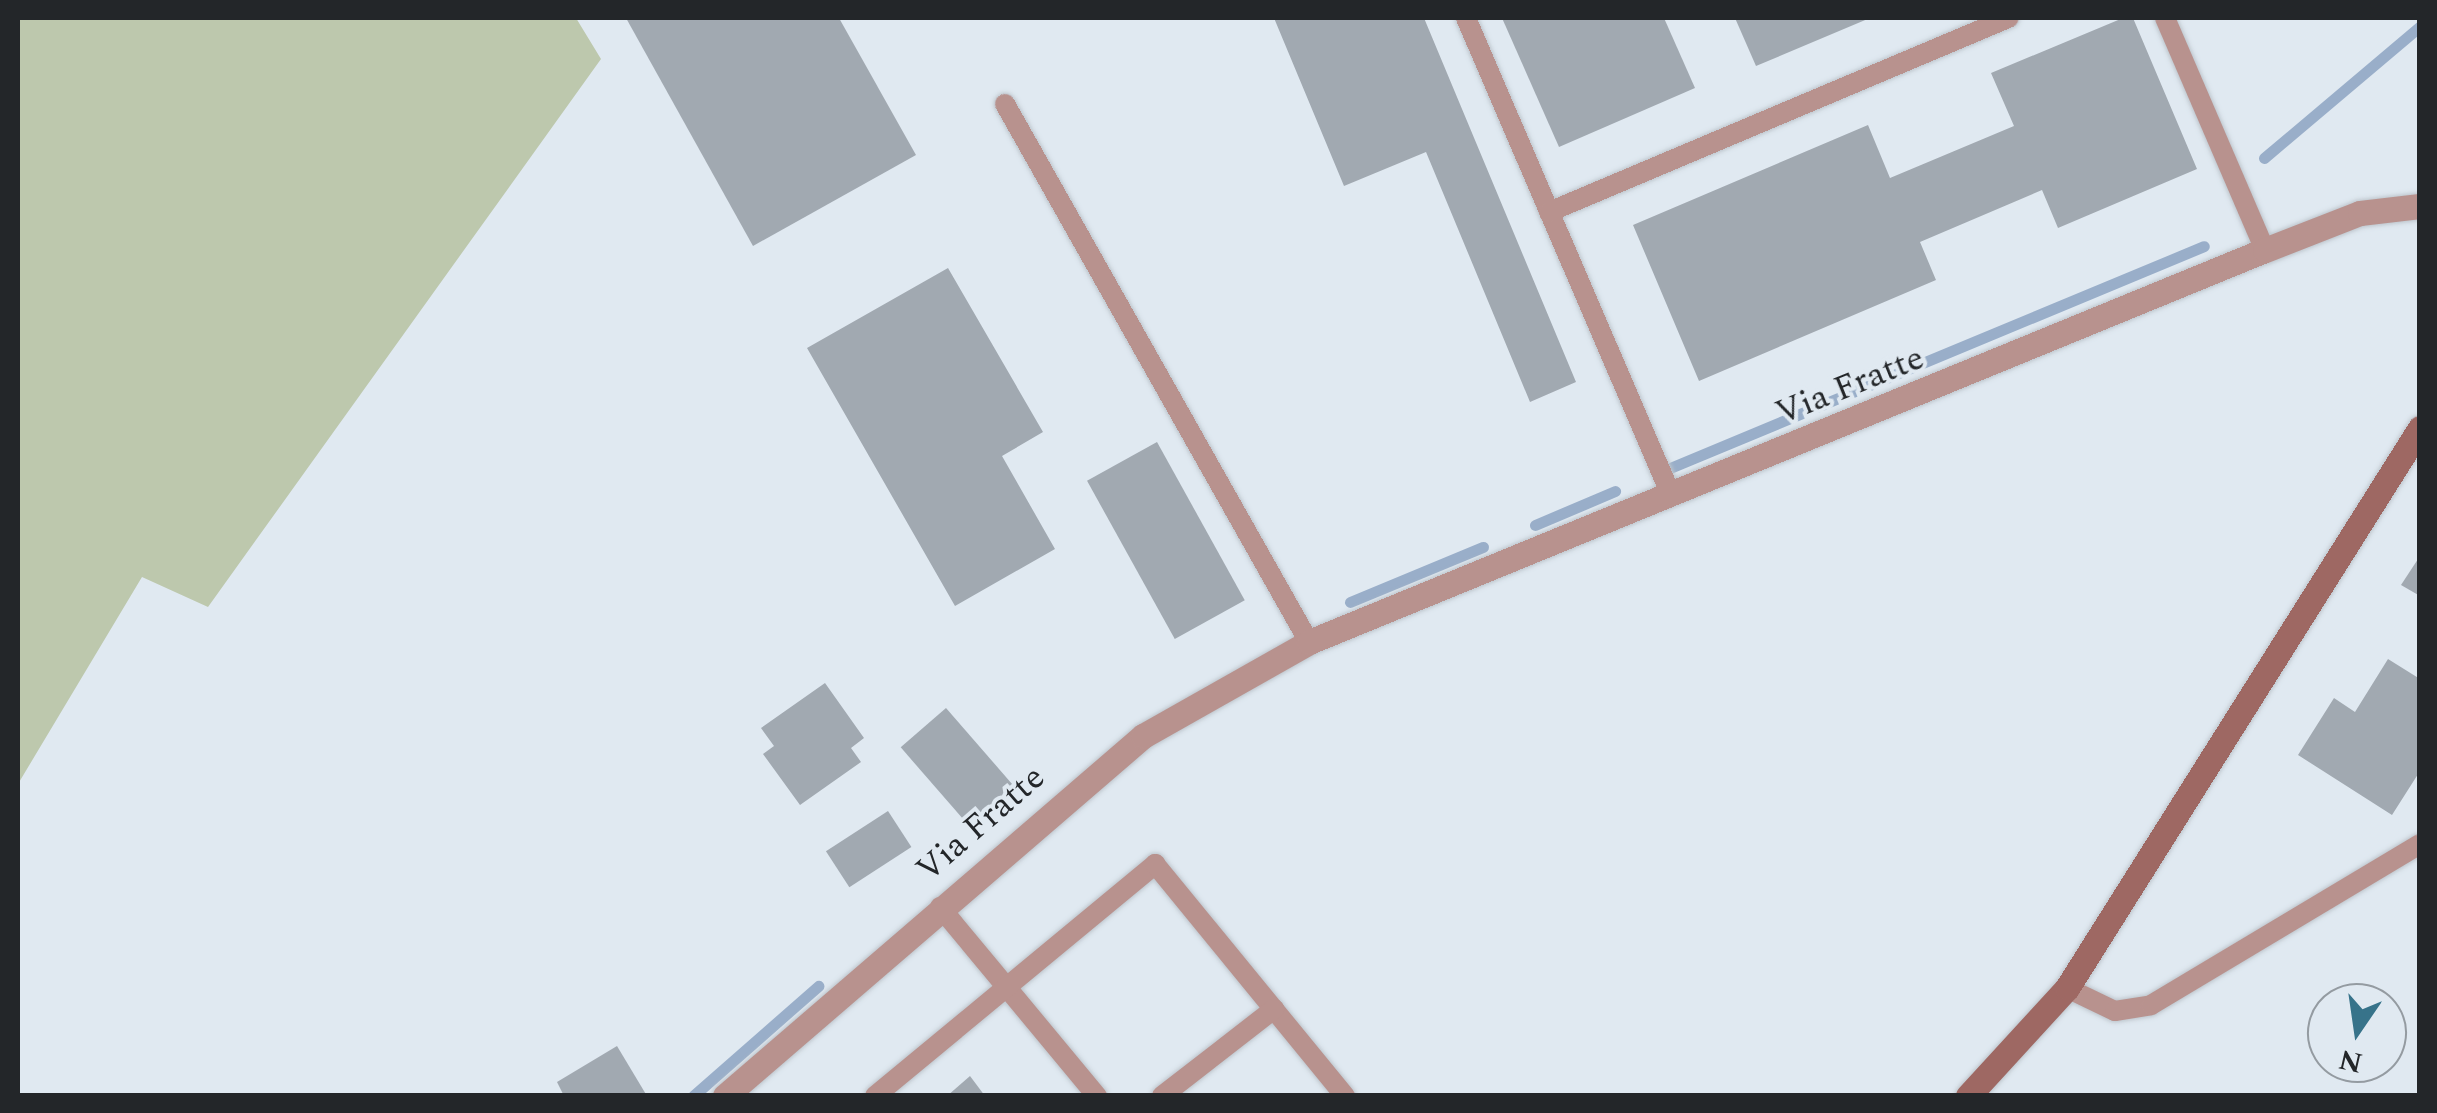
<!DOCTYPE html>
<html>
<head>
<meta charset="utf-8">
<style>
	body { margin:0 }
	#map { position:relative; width:2437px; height:1113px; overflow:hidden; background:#e0e9f1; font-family:Spectral,serif }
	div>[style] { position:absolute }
	.green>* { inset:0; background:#bdc8ad }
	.stream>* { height:11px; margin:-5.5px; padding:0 5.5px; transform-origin:5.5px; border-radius:5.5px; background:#99aec9 }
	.building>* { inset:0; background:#a1a9b1; transform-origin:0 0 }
	.roads { filter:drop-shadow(0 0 2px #bec6cd) drop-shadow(0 0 2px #bec6cd) }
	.service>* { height:20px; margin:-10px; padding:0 10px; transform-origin:10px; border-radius:10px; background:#b8928e }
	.minor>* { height:25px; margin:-12.5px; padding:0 12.5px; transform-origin:12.5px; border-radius:12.5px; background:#b8928e }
	.secondary>* { height:25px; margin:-12.5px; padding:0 12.5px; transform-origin:12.5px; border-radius:12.5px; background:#9e6863 }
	span { translate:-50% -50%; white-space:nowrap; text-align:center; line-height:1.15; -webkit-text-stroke:8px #e0e9f1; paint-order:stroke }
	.street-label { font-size:35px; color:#232629 }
	.frame { position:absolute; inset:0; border:20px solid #232629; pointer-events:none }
	.north { position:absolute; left:2307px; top:983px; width:100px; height:100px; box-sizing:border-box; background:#e0e9f1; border:2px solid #949ba1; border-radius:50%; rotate:193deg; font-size:28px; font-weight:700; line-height:40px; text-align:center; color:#232629 }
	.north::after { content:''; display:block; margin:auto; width:35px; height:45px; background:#37738a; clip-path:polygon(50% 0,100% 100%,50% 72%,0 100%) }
</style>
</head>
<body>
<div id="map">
	<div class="green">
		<div style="clip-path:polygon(18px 18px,576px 18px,601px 59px,208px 607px,142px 577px,18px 784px)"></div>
	</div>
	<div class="stream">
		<div style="left:2264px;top:158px;width:204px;rotate:-40.2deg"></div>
		<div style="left:1670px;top:468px;width:578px;rotate:-22.57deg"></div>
		<div style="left:1535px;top:525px;width:87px;rotate:-23deg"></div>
		<div style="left:1350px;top:602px;width:144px;rotate:-22.5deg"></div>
		<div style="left:693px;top:1096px;width:167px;rotate:-41.3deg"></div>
	</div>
	<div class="building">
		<div style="clip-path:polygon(626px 18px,839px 18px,916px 155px,753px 246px)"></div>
		<div style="clip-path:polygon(1274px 18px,1424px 18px,1576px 382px,1530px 402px,1426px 152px,1344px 186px)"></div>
		<div style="clip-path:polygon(1502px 18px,1664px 18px,1695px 88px,1559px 147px)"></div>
		<div style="clip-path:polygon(1735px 18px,1870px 18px,1756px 66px)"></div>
		<div style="clip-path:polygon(2123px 18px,2133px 18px,2197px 169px,2058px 228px,2042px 190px,1920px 242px,1936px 280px,1699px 381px,1633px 225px,1868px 125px,1890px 178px,2014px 126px,1991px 73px)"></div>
		<div style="clip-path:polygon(948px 268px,1043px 432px,1002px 456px,1055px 549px,955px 606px,807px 348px)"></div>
		<div style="left:1157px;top:442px;width:181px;height:80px;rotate:61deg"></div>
		<div style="clip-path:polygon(2420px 556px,2420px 596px,2401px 585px)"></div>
		<div style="clip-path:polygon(2388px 659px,2420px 679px,2420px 771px,2392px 815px,2298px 755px,2334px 698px,2355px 712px)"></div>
		<div style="clip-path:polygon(825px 683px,864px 738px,851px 748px,861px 762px,800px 805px,763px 754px,774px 746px,761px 728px)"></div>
		<div style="left:946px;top:708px;width:103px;height:60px;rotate:49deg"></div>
		<div style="left:888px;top:811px;width:43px;height:74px;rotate:57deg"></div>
		<div style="clip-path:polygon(617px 1046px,647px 1096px,564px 1096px,557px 1082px)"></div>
		<div style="clip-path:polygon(970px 1076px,985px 1096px,947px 1096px)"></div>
	</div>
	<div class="roads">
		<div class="service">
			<div style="left:1466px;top:18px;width:519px;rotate:66.74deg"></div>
			<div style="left:2165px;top:18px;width:253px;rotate:66.7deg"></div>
			<div style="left:1005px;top:104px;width:618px;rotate:60.53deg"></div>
			<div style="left:1549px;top:212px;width:499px;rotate:-22.9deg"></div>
			<div style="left:940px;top:907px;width:246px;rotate:50.3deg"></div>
			<div style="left:2067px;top:988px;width:53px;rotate:25.6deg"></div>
			<div style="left:2115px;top:1011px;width:36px;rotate:-9deg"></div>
			<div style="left:2151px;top:1005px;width:313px;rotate:-30.9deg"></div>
			<div style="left:875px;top:1096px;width:364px;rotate:-39.6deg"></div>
			<div style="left:1155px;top:864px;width:300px;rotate:50.7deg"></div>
			<div style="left:1162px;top:1096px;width:142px;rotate:-37.8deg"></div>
		</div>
		<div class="minor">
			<div style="left:725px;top:1096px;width:552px;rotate:-40.74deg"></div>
			<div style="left:1143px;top:736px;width:191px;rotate:-29.5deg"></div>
			<div style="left:1309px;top:642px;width:1033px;rotate:-22.3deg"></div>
			<div style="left:2265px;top:250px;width:102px;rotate:-21.3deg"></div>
			<div style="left:2360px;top:213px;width:60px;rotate:-6.7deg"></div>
		</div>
		<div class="secondary">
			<div style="left:1968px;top:1096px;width:147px;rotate:-47.5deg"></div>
			<div style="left:2067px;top:988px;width:662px;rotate:-57.77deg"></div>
		</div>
	</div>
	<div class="street-label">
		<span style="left:1850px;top:386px;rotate:-22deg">Via Fratte</span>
		<span style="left:981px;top:824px;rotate:-41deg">Via Fratte</span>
	</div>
	<div class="frame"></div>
	<div class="north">N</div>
</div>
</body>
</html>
